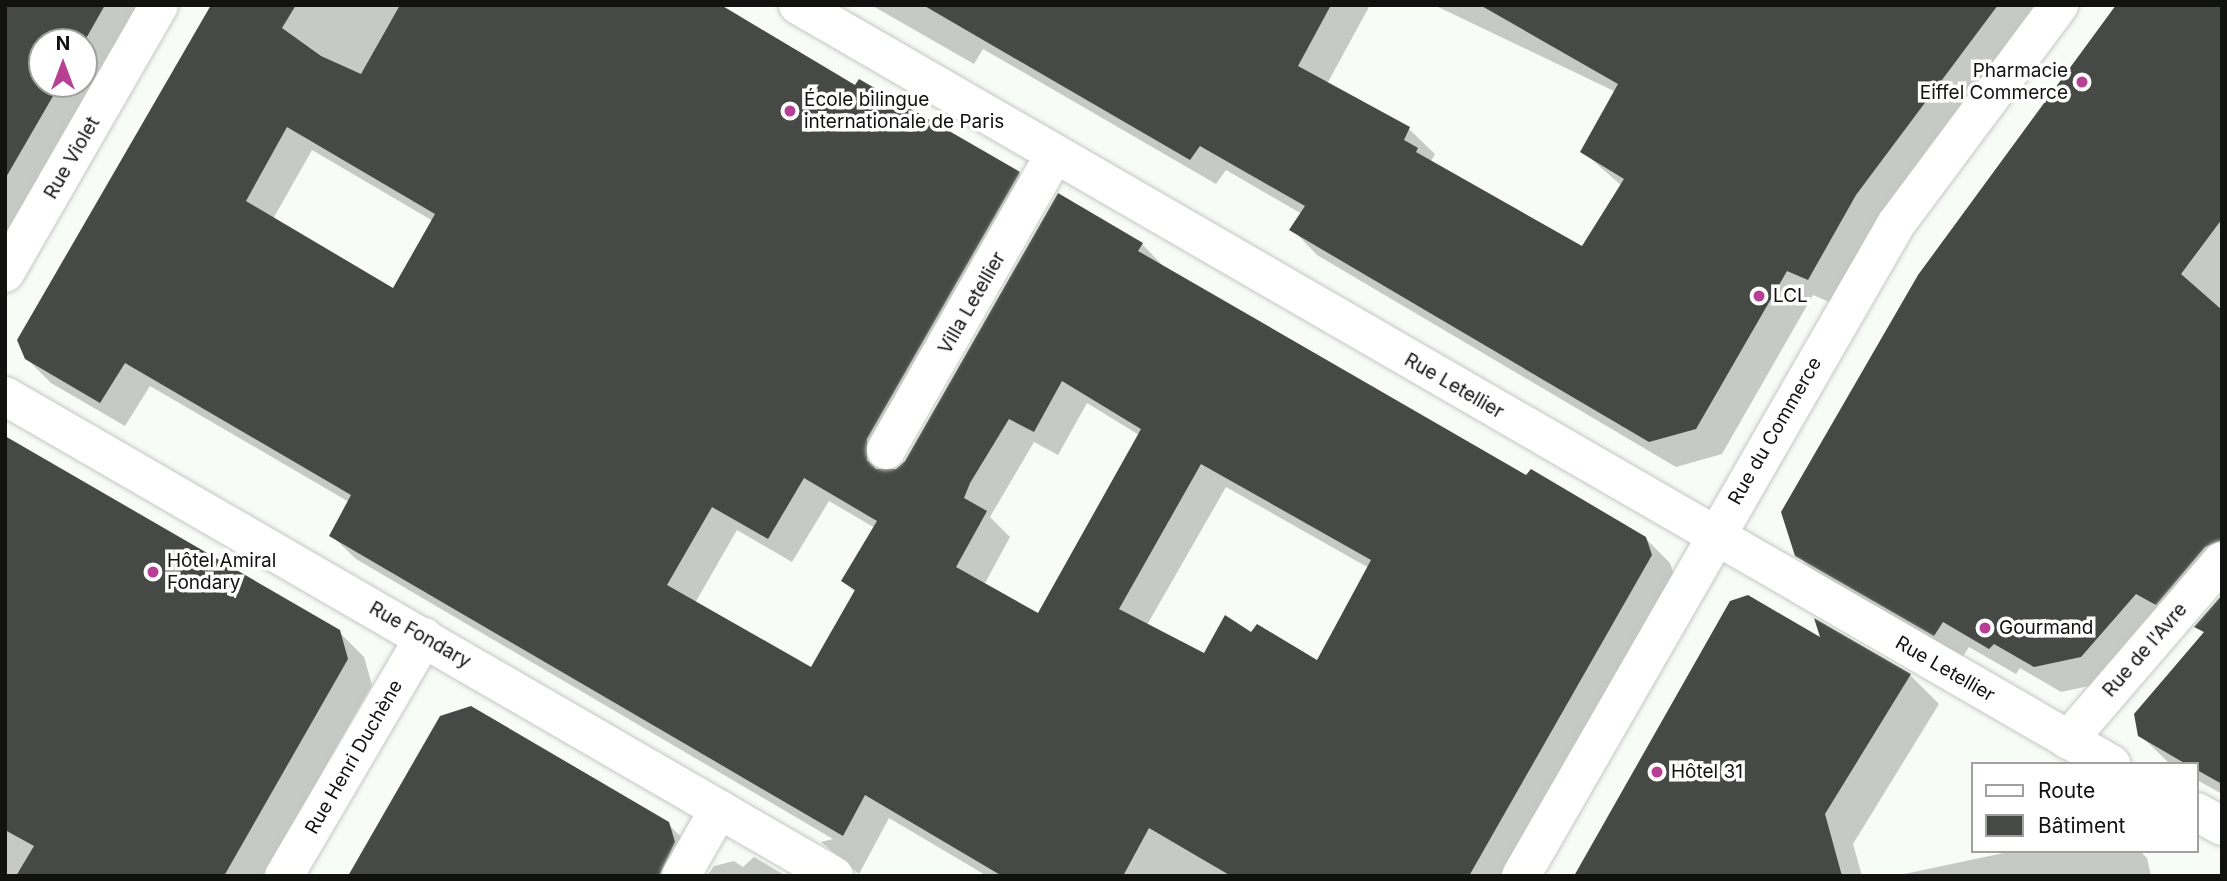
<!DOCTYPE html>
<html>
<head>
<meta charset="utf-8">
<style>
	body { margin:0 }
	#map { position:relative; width:2227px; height:881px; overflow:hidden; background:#f8fcf7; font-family:Inter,sans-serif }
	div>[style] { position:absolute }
	.shadow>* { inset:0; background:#0003 }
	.building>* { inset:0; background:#464945 }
	.roads { filter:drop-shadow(0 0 2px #c3c7c2) drop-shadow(0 0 2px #c3c7c2) }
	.minor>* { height:38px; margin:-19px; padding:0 19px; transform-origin:19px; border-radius:19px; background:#fff }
	.dots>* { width:19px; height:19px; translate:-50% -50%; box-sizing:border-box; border:4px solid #fff; border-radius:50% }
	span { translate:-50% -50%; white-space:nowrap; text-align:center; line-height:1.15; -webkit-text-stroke:7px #fff; paint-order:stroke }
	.poi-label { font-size:19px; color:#111210 }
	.right { translate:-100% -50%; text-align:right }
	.left { translate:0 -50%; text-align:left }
	.street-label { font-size:19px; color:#111210 }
	.frame { position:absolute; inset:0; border:7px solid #111210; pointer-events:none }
	.legend { position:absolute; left:1971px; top:762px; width:228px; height:91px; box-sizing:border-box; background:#fff; border:2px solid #a0a09f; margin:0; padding:9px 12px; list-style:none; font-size:21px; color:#111210 }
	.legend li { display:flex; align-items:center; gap:14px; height:35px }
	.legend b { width:35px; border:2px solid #a0a09f }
	.north { position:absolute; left:28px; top:28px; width:70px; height:70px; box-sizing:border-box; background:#fff; border:2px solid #a0a09f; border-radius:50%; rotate:0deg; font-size:19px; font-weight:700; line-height:28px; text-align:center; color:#111210 }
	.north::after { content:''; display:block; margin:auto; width:24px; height:32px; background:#b74095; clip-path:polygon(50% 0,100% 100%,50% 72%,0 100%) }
</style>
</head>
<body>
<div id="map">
	<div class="shadow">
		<div style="clip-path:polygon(evenodd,7px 5px,148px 5px,5px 255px,5px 9px,7px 5px,42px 42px,84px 42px,84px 84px,42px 84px,42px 42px)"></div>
		<div style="clip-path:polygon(evenodd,212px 5px,717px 5px,855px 88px,1019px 173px,1043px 198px,889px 473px,906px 462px,1142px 244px,1166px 269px,1527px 478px,1645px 538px,1670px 563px,1676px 581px,1507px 876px,987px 876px,889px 818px,859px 874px,821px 842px,833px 839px,356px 559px,331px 535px,349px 502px,150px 386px,125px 426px,51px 383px,26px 358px,212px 5px,312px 150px,433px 221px,393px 290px,273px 219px,312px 150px,212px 5px,1087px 403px,1139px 435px,1039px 615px,984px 585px,1010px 537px,990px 517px,1034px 442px,1058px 455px,1087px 403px,212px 5px,1226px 487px,1369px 568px,1317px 662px,1251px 634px,1204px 655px,1147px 625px,1226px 487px,212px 5px,829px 501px,875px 528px,843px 581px,856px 593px,812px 669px,695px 603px,737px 530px,792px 562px,829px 501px)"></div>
		<div style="clip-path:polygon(871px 5px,1370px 5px,1327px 84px,1409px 129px,1435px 154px,1430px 163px,1583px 248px,1622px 186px,1582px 151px,1616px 92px,1434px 5px,2042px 5px,1834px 304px,1813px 295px,1722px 454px,1676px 467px,1317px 255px,1292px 229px,1302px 214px,1226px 170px,1216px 184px,983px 49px,974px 64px)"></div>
		<div style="clip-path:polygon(2118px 5px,2222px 5px,2222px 583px,2107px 682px,2061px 692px,2020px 668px,2016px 674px,1969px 647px,1960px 661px,1823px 581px,1797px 555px,1919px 276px)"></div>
		<div style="clip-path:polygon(5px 438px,338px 631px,364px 657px,372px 685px,263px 876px,5px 876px)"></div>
		<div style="clip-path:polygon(2222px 595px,2222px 794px,2197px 780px,2197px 764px,2170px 764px,2140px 735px,2205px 634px,2197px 626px)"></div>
		<div style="clip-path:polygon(1823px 640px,1910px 675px,1939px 704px,1853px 844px,1862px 876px,1576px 876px)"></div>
		<div style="clip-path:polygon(668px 824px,696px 852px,699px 876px,351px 876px)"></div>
		<div style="clip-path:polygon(2013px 851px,2140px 851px,2147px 858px,2151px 876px,1895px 876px)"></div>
		<div style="clip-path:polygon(754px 857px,786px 876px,707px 876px,714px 866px,734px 861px,743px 867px)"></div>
	</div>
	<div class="building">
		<div style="clip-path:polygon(5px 5px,105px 5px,84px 42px,42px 42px,42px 84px,60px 84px,5px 179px)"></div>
		<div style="clip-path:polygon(evenodd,211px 5px,296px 5px,282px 28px,321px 56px,361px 74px,400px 5px,721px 5px,855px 85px,859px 79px,1020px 172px,867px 439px,867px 460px,876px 469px,896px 469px,905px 461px,1058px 193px,1143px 243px,1138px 251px,1526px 475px,1531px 469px,1646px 537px,1652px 555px,1469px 876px,1231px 876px,1149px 828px,1123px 876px,1002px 876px,865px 795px,843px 836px,329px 536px,351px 495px,125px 363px,100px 403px,25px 359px,17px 340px,211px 5px,287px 127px,435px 214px,393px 288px,246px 201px,287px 127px,211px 5px,1062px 381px,1141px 429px,1038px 613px,956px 567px,987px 511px,964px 498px,970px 483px,1009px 419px,1034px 432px,1062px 381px,211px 5px,1201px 464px,1371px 560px,1317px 660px,1257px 624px,1251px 632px,1225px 615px,1204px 653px,1119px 609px,1201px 464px,211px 5px,804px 478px,877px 521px,841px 581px,855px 590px,811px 667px,667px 585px,712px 507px,768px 539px,804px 478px)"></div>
		<div style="clip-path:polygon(923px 5px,1331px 5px,1298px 66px,1410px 127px,1404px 140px,1418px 148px,1416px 152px,1582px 246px,1624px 179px,1580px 152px,1618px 84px,1480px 5px,1998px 5px,1856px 195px,1808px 280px,1787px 271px,1696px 429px,1649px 442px,1289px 230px,1305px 206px,1200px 146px,1190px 160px)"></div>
		<div style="clip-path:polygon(2116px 5px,2222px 5px,2222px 219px,2181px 274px,2222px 310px,2222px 540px,2205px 547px,2156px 605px,2136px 594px,2081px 657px,2034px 667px,1994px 644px,1989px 649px,1943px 622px,1934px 636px,1795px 556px,1781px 512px,1918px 275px)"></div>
		<div style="clip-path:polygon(5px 436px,340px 630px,348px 659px,224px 876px,16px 876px,34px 846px,5px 830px)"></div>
		<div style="clip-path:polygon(1748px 595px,1820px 637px,1814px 618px,1911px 674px,1825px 814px,1842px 876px,1574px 876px,1730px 601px)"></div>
		<div style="clip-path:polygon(2222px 595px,2222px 784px,2197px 770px,2197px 764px,2186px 764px,2138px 736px,2134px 714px,2204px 632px,2194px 627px)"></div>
		<div style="clip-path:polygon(471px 706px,669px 822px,675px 842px,659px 876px,348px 876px,440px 716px)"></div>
	</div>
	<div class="roads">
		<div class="minor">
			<div style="left:798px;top:5px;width:1517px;rotate:30.03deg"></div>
			<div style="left:5px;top:273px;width:309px;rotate:-60.1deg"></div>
			<div style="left:5px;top:396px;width:958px;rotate:30.07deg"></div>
			<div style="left:886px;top:450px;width:341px;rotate:-60.3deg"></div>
			<div style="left:2068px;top:740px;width:236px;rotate:-49.3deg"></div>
			<div style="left:2197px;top:812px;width:29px;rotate:29deg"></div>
			<div style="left:284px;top:876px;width:277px;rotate:-59.6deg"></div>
			<div style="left:681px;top:876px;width:77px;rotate:-60.4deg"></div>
			<div style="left:1521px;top:876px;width:752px;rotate:-60.09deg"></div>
			<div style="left:1896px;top:224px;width:273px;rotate:-53.3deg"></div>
		</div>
	</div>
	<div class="dots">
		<div style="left:2082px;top:82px;background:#b74095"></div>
		<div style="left:790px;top:111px;background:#b74095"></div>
		<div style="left:1759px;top:296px;background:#b74095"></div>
		<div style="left:153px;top:572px;background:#b74095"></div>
		<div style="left:1985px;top:628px;background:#b74095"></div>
		<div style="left:1657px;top:772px;background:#b74095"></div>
	</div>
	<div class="poi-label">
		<span class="right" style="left:2068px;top:82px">Pharmacie<br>Eiffel Commerce</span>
		<span class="left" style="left:804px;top:111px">École bilingue<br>internationale de Paris</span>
		<span class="left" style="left:1773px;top:296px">LCL</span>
		<span class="left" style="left:167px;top:572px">Hôtel Amiral<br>Fondary</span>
		<span class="left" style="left:1999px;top:628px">Gourmand</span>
		<span class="left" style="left:1671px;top:772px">Hôtel 31</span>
	</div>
	<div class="street-label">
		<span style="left:72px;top:158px;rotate:-60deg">Rue Violet</span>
		<span style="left:972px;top:303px;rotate:-60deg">Villa Letellier</span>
		<span style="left:1454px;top:386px;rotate:30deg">Rue Letellier</span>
		<span style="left:1775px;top:431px;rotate:-60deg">Rue du Commerce</span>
		<span style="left:420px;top:635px;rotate:30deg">Rue Fondary</span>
		<span style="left:2145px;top:650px;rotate:-49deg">Rue de l'Avre</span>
		<span style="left:1945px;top:669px;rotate:30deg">Rue Letellier</span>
		<span style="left:354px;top:757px;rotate:-60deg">Rue Henri Duchène</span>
	</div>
	<div class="frame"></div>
	<ul class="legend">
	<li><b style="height:9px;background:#fff"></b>Route</li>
	<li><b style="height:19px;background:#464945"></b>Bâtiment</li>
	</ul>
	<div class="north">N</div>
</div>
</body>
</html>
